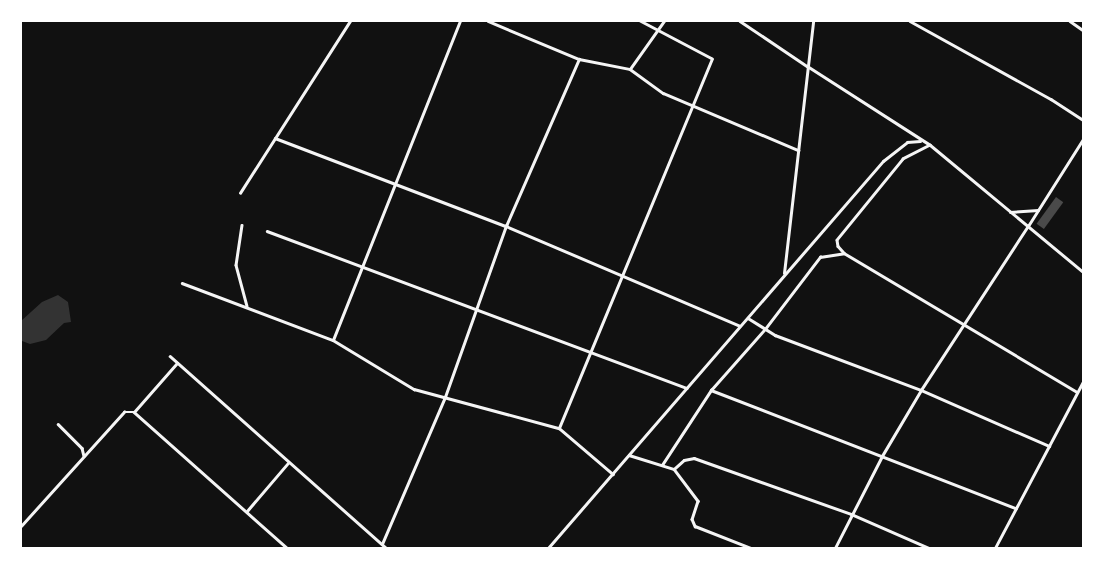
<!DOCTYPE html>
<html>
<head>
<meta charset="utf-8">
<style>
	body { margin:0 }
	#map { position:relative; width:1104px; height:569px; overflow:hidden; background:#111; font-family:Inter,sans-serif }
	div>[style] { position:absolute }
	.water>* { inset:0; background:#333 }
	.building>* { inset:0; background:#4a4a4a; transform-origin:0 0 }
	.minor>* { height:2.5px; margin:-1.25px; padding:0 1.25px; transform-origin:1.25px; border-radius:1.25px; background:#f5f5f5 }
	.tertiary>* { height:3px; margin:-1.5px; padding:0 1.5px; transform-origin:1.5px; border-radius:1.5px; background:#f5f5f5 }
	span { translate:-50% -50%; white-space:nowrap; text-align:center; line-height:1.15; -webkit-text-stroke:4.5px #fff; paint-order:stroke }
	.frame { position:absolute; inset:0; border:22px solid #fff; pointer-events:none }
</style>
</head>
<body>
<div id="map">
	<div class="water">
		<div style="clip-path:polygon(58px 295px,68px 302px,71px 322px,64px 323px,46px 340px,30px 344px,22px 341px,21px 321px,42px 302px)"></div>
	</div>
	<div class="building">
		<div style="left:1056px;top:197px;width:9px;height:33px;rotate:36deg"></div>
	</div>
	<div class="minor">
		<div style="left:488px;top:21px;width:99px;rotate:22.7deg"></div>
		<div style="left:579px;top:59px;width:52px;rotate:11.1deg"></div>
		<div style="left:630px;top:69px;width:59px;rotate:-54.7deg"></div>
		<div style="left:740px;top:21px;width:81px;rotate:33.9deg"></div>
		<div style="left:910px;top:21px;width:161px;rotate:29deg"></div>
		<div style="left:1051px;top:99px;width:38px;rotate:33deg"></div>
		<div style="left:1070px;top:21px;width:16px;rotate:35deg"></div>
		<div style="left:630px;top:69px;width:41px;rotate:36deg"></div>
		<div style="left:663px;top:93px;width:147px;rotate:22.9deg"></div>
		<div style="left:275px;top:138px;width:247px;rotate:20.9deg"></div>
		<div style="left:506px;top:226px;width:254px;rotate:23.1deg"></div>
		<div style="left:930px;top:145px;width:30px;rotate:153deg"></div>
		<div style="left:903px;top:159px;width:104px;rotate:129.2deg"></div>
		<div style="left:837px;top:240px;width:6px;rotate:81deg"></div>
		<div style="left:838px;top:246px;width:9px;rotate:49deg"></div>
		<div style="left:844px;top:253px;width:271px;rotate:30.8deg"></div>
		<div style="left:240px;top:193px;width:204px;rotate:-57.4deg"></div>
		<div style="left:1010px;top:212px;width:28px;rotate:-4deg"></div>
		<div style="left:242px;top:225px;width:40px;rotate:98.5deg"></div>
		<div style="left:236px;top:265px;width:42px;rotate:75deg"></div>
		<div style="left:267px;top:231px;width:448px;rotate:20.5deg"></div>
		<div style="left:182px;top:283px;width:161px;rotate:20.7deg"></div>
		<div style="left:333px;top:340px;width:95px;rotate:31.2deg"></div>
		<div style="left:414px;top:389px;width:150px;rotate:15.1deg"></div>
		<div style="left:559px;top:428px;width:71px;rotate:40.4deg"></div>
		<div style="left:748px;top:318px;width:32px;rotate:32deg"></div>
		<div style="left:775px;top:335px;width:156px;rotate:20.6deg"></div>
		<div style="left:921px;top:390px;width:140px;rotate:23.6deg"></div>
		<div style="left:333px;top:340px;width:343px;rotate:-68.3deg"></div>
		<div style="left:170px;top:356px;width:289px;rotate:41.6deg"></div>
		<div style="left:711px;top:390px;width:327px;rotate:21.2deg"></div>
		<div style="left:134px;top:412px;width:65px;rotate:-48.7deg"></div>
		<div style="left:58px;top:424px;width:34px;rotate:45deg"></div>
		<div style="left:82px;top:448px;width:8px;rotate:76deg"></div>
		<div style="left:559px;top:428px;width:399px;rotate:-67.5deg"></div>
		<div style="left:712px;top:59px;width:81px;rotate:-152.2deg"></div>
		<div style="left:629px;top:455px;width:47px;rotate:17.3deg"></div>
		<div style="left:674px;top:469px;width:40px;rotate:53deg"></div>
		<div style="left:698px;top:501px;width:19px;rotate:108deg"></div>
		<div style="left:692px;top:519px;width:8px;rotate:67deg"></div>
		<div style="left:695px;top:526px;width:60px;rotate:21.4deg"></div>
		<div style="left:662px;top:465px;width:90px;rotate:-56.8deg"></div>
		<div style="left:711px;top:390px;width:81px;rotate:-48.5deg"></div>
		<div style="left:765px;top:329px;width:91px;rotate:-52.6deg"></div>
		<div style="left:820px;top:257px;width:24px;rotate:-9deg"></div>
		<div style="left:674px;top:469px;width:13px;rotate:-42deg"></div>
		<div style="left:684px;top:460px;width:10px;rotate:-11deg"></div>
		<div style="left:694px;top:458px;width:167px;rotate:19.6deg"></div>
		<div style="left:851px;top:514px;width:85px;rotate:23.6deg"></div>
		<div style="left:247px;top:511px;width:63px;rotate:-49.5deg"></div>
		<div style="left:21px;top:526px;width:154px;rotate:-47.9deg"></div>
		<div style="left:124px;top:412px;width:10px"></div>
		<div style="left:134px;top:412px;width:205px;rotate:41.6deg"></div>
		<div style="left:382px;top:544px;width:160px;rotate:-66.8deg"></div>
		<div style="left:445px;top:397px;width:182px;rotate:-70.4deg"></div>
		<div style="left:506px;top:226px;width:182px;rotate:-66.4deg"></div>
		<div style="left:835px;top:548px;width:103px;rotate:-62.9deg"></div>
		<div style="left:882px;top:456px;width:77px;rotate:-59.4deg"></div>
		<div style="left:921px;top:390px;width:196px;rotate:-56.9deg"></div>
		<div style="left:995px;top:548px;width:188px;rotate:-62.1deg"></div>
	</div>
	<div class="tertiary">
		<div style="left:807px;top:66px;width:146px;rotate:32.7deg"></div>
		<div style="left:930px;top:145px;width:199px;rotate:39.7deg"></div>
		<div style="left:1028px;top:226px;width:103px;rotate:-57.7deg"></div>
		<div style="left:784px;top:273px;width:254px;rotate:-83.4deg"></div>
		<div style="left:548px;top:548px;width:512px;rotate:-49.12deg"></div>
		<div style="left:883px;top:161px;width:31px;rotate:-38deg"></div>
		<div style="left:907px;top:142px;width:13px;rotate:-4deg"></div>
	</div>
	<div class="frame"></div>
</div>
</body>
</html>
